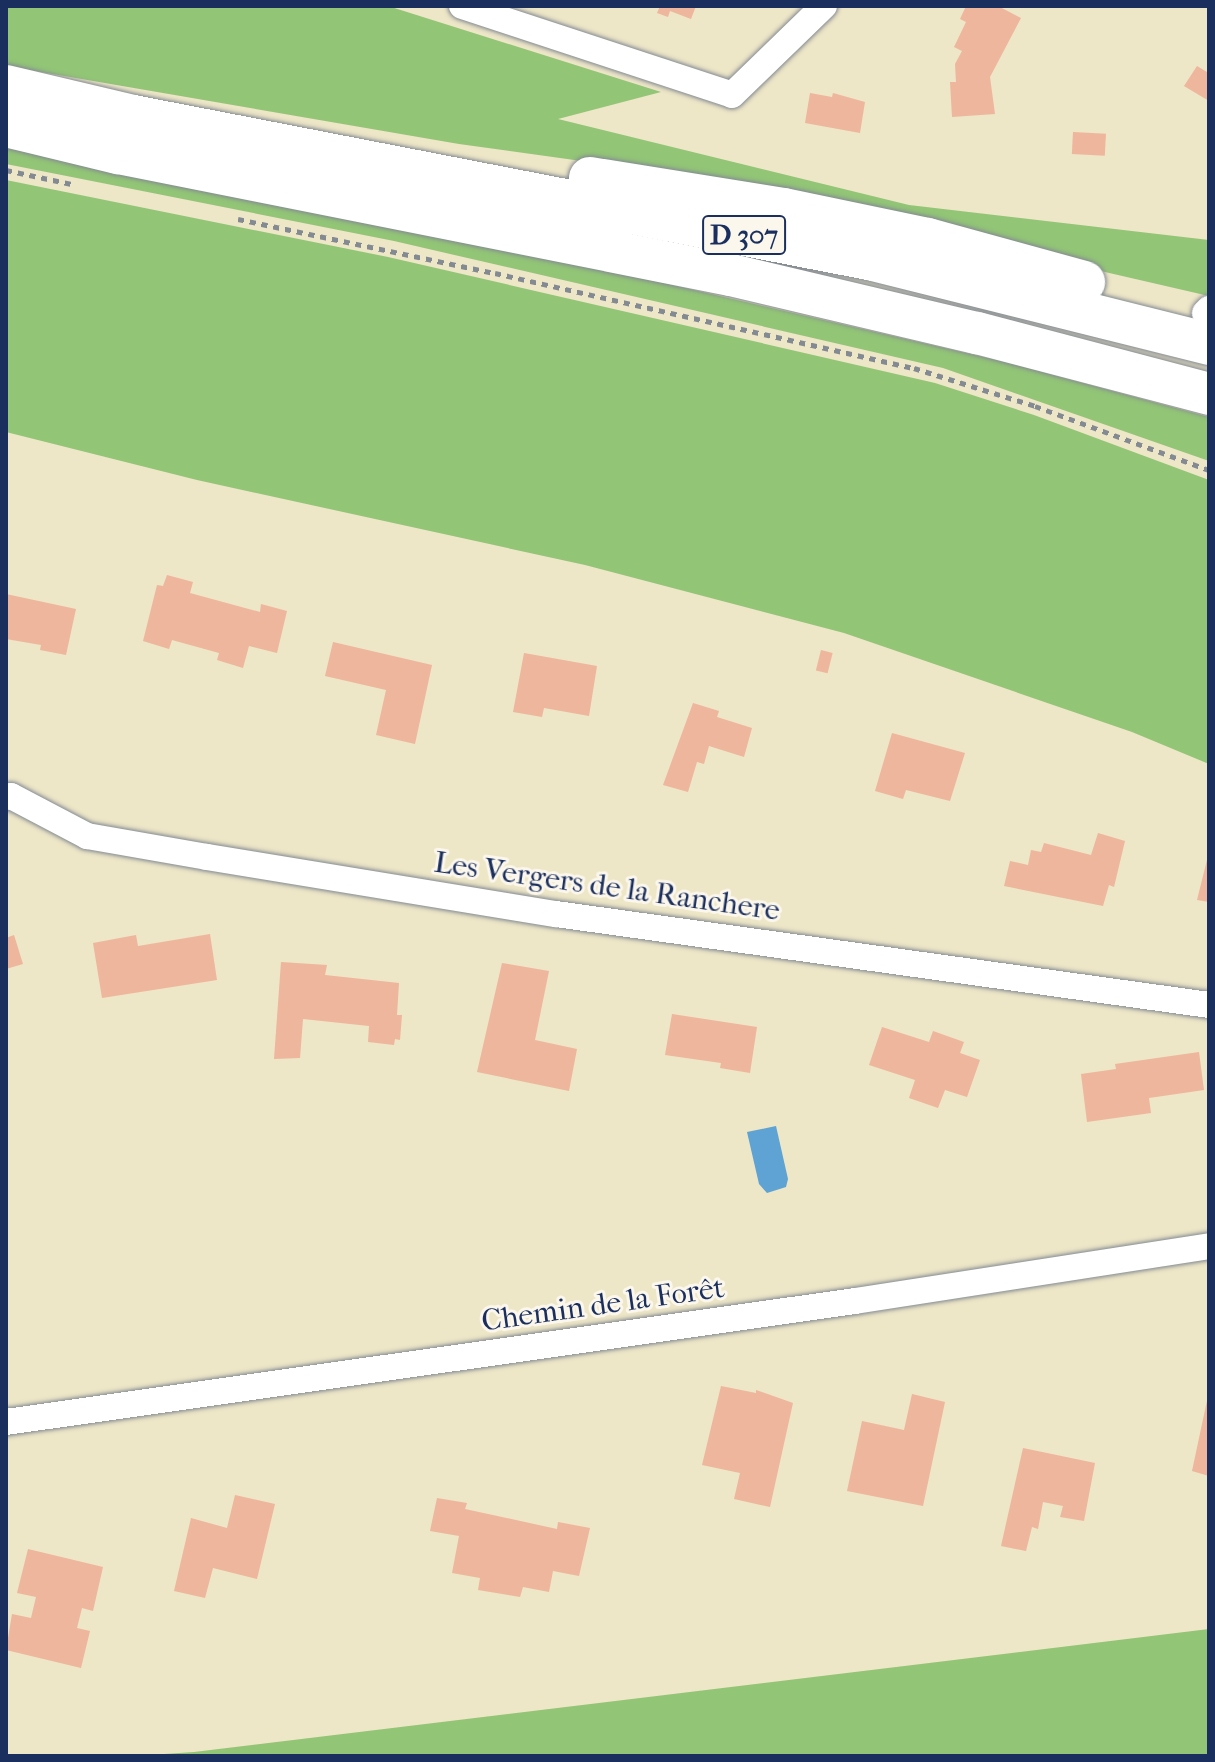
<!DOCTYPE html>
<html>
<head>
<meta charset="utf-8">
<style>
	body { margin:0 }
	#map { position:relative; width:1215px; height:1762px; overflow:hidden; background:#ede6c7; font-family:"IM FELL French Canon",serif }
	div>[style] { position:absolute }
	.green>* { inset:0; background:#92c576 }
	.water>* { inset:0; background:#5ea3d3 }
	.building>* { inset:0; background:#eeb69c; transform-origin:0 0 }
	.path>* { height:5px; margin-top:-2.5px; transform-origin:0; background:repeating-linear-gradient(90deg,#848a92 0 6px,transparent 0 12px) }
	.roads { filter:drop-shadow(0 0 2px #848a92) drop-shadow(0 0 2px #848a92) }
	.minor>* { height:26px; margin:-13px; padding:0 13px; transform-origin:13px; border-radius:13px; background:#fff }
	.primary>* { height:42px; margin:-21px; padding:0 21px; transform-origin:21px; border-radius:21px; background:#fff }
	span { translate:-50% -50%; white-space:nowrap; text-align:center; line-height:1.15; -webkit-text-stroke:6px #fbf7ec; paint-order:stroke }
	.shield-label span { padding:2px 6px; background:#fbf7ec; border:2px solid; border-radius:6px; -webkit-text-stroke-width:0 }
	.shield-label { font-size:28px; color:#1b2f5e; font-weight:700 }
	.street-label { font-size:30px; color:#1b2f5e }
	.frame { position:absolute; inset:0; border:8px solid #1b2f5e; pointer-events:none }
</style>
</head>
<body>
<div id="map">
	<div class="green">
		<div style="clip-path:polygon(6px 6px,388px 6px,661px 92px,558px 119px,909px 205px,1209px 240px,1209px 296px,689px 176px,459px 144px,6px 66px)"></div>
		<div style="clip-path:polygon(6px 148px,539px 254px,1005px 362px,1209px 417px,1209px 461px,943px 368px,394px 241px,6px 164px)"></div>
		<div style="clip-path:polygon(6px 180px,388px 257px,935px 383px,1034px 415px,1209px 480px,1209px 764px,1132px 732px,844px 633px,585px 565px,197px 480px,6px 432px)"></div>
		<div style="clip-path:polygon(1209px 1629px,1209px 1756px,135px 1756px,194px 1752px)"></div>
	</div>
	<div class="water">
		<div style="clip-path:polygon(776px 1126px,788px 1179px,786px 1187px,767px 1193px,759px 1184px,747px 1132px)"></div>
	</div>
	<div class="building">
		<div style="clip-path:polygon(660px 6px,696px 6px,691px 19px,670px 11px,668px 17px,657px 13px)"></div>
		<div style="clip-path:polygon(966px 6px,998px 6px,1021px 18px,990px 77px,995px 114px,952px 117px,950px 82px,956px 82px,955px 64px,962px 51px,954px 47px,966px 22px,960px 19px)"></div>
		<div style="clip-path:polygon(1197px 66px,1207px 72px,1209px 68px,1209px 101px,1184px 86px)"></div>
		<div style="clip-path:polygon(810px 93px,832px 97px,833px 93px,865px 102px,860px 133px,805px 123px)"></div>
		<div style="left:1073px;top:132px;width:33px;height:22px;rotate:3deg"></div>
		<div style="clip-path:polygon(167px 575px,193px 582px,190px 593px,260px 612px,261px 604px,287px 611px,277px 653px,249px 646px,243px 668px,217px 660px,219px 653px,172px 640px,169px 649px,143px 641px,157px 585px,163px 586px)"></div>
		<div style="clip-path:polygon(6px 594px,76px 609px,66px 655px,40px 650px,41px 645px,6px 639px)"></div>
		<div style="clip-path:polygon(333px 642px,432px 665px,415px 744px,376px 735px,386px 690px,325px 676px)"></div>
		<div style="left:821px;top:650px;width:12px;height:21px;rotate:14deg"></div>
		<div style="clip-path:polygon(524px 653px,597px 666px,589px 716px,544px 708px,542px 717px,513px 712px)"></div>
		<div style="clip-path:polygon(693px 703px,719px 711px,717px 717px,752px 728px,744px 757px,709px 746px,704px 764px,697px 762px,688px 792px,663px 785px)"></div>
		<div style="clip-path:polygon(892px 733px,965px 753px,950px 801px,906px 790px,903px 799px,875px 791px)"></div>
		<div style="clip-path:polygon(1098px 833px,1125px 841px,1114px 887px,1109px 885px,1103px 906px,1004px 886px,1010px 861px,1028px 865px,1031px 850px,1041px 852px,1044px 843px,1091px 855px)"></div>
		<div style="clip-path:polygon(1207px 860px,1209px 860px,1209px 902px,1197px 900px)"></div>
		<div style="clip-path:polygon(210px 934px,217px 980px,102px 998px,93px 943px,136px 935px,138px 946px)"></div>
		<div style="clip-path:polygon(14px 935px,23px 964px,6px 969px,6px 938px)"></div>
		<div style="clip-path:polygon(281px 962px,327px 965px,325px 975px,399px 983px,397px 1015px,402px 1015px,400px 1040px,395px 1039px,394px 1045px,368px 1042px,369px 1026px,303px 1019px,300px 1058px,274px 1059px)"></div>
		<div style="clip-path:polygon(502px 963px,549px 971px,535px 1040px,577px 1049px,569px 1091px,477px 1072px)"></div>
		<div style="clip-path:polygon(672px 1014px,757px 1027px,750px 1073px,720px 1068px,721px 1063px,665px 1055px)"></div>
		<div style="clip-path:polygon(882px 1027px,929px 1042px,933px 1031px,964px 1042px,960px 1053px,980px 1060px,967px 1097px,945px 1090px,938px 1108px,909px 1098px,915px 1080px,869px 1065px)"></div>
		<div style="clip-path:polygon(1199px 1052px,1204px 1090px,1149px 1098px,1151px 1113px,1087px 1122px,1081px 1074px,1116px 1069px,1115px 1064px)"></div>
		<div style="clip-path:polygon(721px 1386px,756px 1393px,756px 1390px,793px 1403px,770px 1507px,734px 1499px,740px 1473px,702px 1465px)"></div>
		<div style="clip-path:polygon(912px 1394px,945px 1402px,923px 1506px,847px 1491px,862px 1421px,904px 1430px)"></div>
		<div style="clip-path:polygon(1208px 1396px,1209px 1396px,1209px 1476px,1192px 1471px)"></div>
		<div style="clip-path:polygon(1023px 1448px,1095px 1463px,1084px 1521px,1060px 1517px,1063px 1506px,1043px 1502px,1038px 1529px,1032px 1527px,1026px 1551px,1001px 1546px)"></div>
		<div style="clip-path:polygon(235px 1495px,275px 1504px,257px 1579px,213px 1568px,205px 1598px,174px 1591px,191px 1518px,227px 1528px)"></div>
		<div style="clip-path:polygon(437px 1498px,467px 1503px,465px 1509px,557px 1529px,558px 1522px,590px 1528px,579px 1576px,553px 1571px,549px 1592px,523px 1587px,520px 1597px,478px 1590px,480px 1578px,452px 1573px,459px 1536px,430px 1531px)"></div>
		<div style="clip-path:polygon(28px 1549px,103px 1567px,93px 1611px,82px 1608px,77px 1628px,90px 1631px,81px 1668px,6px 1650px,12px 1614px,31px 1618px,36px 1597px,17px 1593px)"></div>
	</div>
	<div class="path">
		<div style="left:6px;top:170px;width:67px;rotate:12deg"></div>
		<div style="left:238px;top:219px;width:263px;rotate:11.9deg"></div>
		<div style="left:495px;top:273px;width:430px;rotate:12.8deg"></div>
		<div style="left:914px;top:368px;width:127px;rotate:17.4deg"></div>
		<div style="left:1035px;top:406px;width:185px;rotate:20.2deg"></div>
	</div>
	<div class="roads">
		<div class="minor">
			<div style="left:462px;top:6px;width:284px;rotate:18.2deg"></div>
			<div style="left:732px;top:95px;width:128px;rotate:-44.1deg"></div>
			<div style="left:1205px;top:313px;width:6px;rotate:-45deg"></div>
			<div style="left:6px;top:797px;width:5px;rotate:-11deg"></div>
			<div style="left:11px;top:796px;width:86px;rotate:27.8deg"></div>
			<div style="left:87px;top:836px;width:122px;rotate:9.9deg"></div>
			<div style="left:207px;top:857px;width:354px;rotate:9.3deg"></div>
			<div style="left:556px;top:914px;width:659px;rotate:7.93deg"></div>
			<div style="left:6px;top:1422px;width:858px;rotate:-8.11deg"></div>
			<div style="left:855px;top:1301px;width:358px;rotate:-8.8deg"></div>
		</div>
		<div class="primary">
			<div style="left:6px;top:86px;width:130px;rotate:13.3deg"></div>
			<div style="left:133px;top:116px;width:750px;rotate:11deg"></div>
			<div style="left:869px;top:259px;width:350px;rotate:14deg"></div>
			<div style="left:6px;top:126px;width:115px;rotate:13.6deg"></div>
			<div style="left:118px;top:153px;width:625px;rotate:11.26deg"></div>
			<div style="left:731px;top:275px;width:253px;rotate:13.3deg"></div>
			<div style="left:977px;top:333px;width:240px;rotate:14.7deg"></div>
			<div style="left:590px;top:178px;width:196px;rotate:9.1deg"></div>
			<div style="left:784px;top:209px;width:147px;rotate:11.8deg"></div>
			<div style="left:928px;top:239px;width:162px;rotate:15.4deg"></div>
		</div>
	</div>
	<div class="shield-label">
		<span style="left:744px;top:235px">D 307</span>
	</div>
	<div class="street-label">
		<span style="left:607px;top:887px;rotate:8deg">Les Vergers de la Ranchere</span>
		<span style="left:603px;top:1305px;rotate:-8deg">Chemin de la Forêt</span>
	</div>
	<div class="frame"></div>
</div>
</body>
</html>
